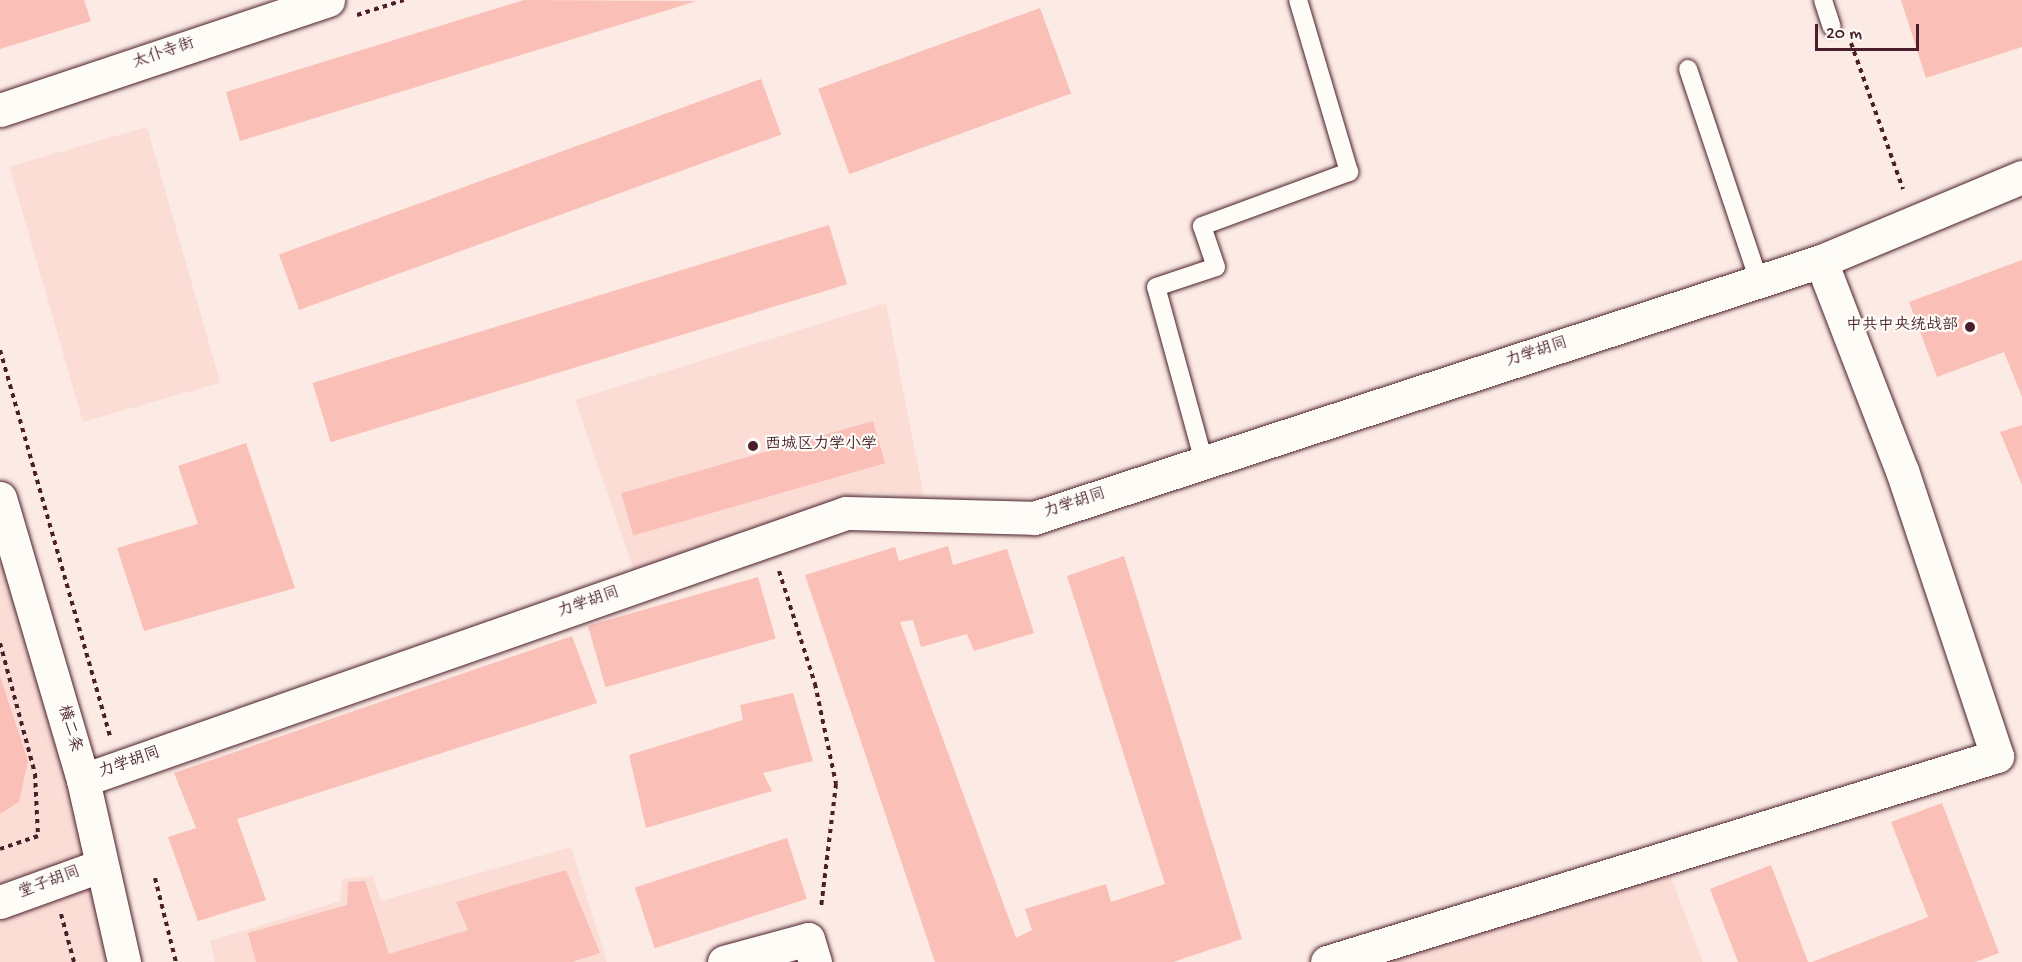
<!DOCTYPE html>
<html>
<head>
<meta charset="utf-8">
<style>
	body { margin:0 }
	#map { position:relative; width:2022px; height:962px; overflow:hidden; background:#fceae4; font-family:"Gochi Hand","LXGW WenKai TC",sans-serif }
	div>[style] { position:absolute }
	.built>* { inset:0; background:#fbddd6; transform-origin:0 0 }
	.building>* { inset:0; background:#fabfb7; transform-origin:0 0 }
	.path>* { height:4px; margin-top:-2px; transform-origin:0; background:repeating-linear-gradient(90deg,#4a1f2b 0 4.5px,transparent 0 9px) }
	.roads { filter:drop-shadow(0 0 2px #4a1f2b) drop-shadow(0 0 2px #4a1f2b) }
	.lane>* { height:18px; margin:-9px; padding:0 9px; transform-origin:9px; border-radius:9px; background:#fdfcf7 }
	.street>* { height:33px; margin:-16.5px; padding:0 16.5px; transform-origin:16.5px; border-radius:16.5px; background:#fdfcf7 }
	.secondary>* { height:33px; margin:-16.5px; padding:0 16.5px; transform-origin:16.5px; border-radius:16.5px; background:#fdfcf7 }
	.dots>* { width:16px; height:16px; translate:-50% -50%; box-sizing:border-box; border:3px solid #fdfcf7; border-radius:50% }
	span { translate:-50% -50%; white-space:nowrap; text-align:center; line-height:1.15; -webkit-text-stroke:4.5px #fdfcf7; paint-order:stroke }
	.street-label { font-size:16px; color:#4a1f2b }
	.poi-label { font-size:16px; color:#4a1f2b }
	.right { translate:-100% -50%; text-align:right }
	.left { translate:0 -50%; text-align:left }
	.scale { position:absolute; left:1815px; top:24px; width:104px; height:27px; box-sizing:border-box; border:3px solid #4a1f2b; border-top:0; padding-left:8px; font-size:18px; line-height:21px; white-space:nowrap; color:#4a1f2b; -webkit-text-stroke:4px #fdfcf7; paint-order:stroke }
</style>
</head>
<body>
<div id="map">
	<div class="built">
		<div style="left:147px;top:127px;width:266px;height:143px;rotate:74deg"></div>
		<div style="clip-path:polygon(886px 303px,924px 496px,866px 492px,634px 570px,575px 400px)"></div>
		<div style="clip-path:polygon(0 503px,124px 962px,0 962px)"></div>
		<div style="clip-path:polygon(571px 847px,607px 962px,215px 962px,210px 941px,340px 901px,342px 879px,373px 876px,381px 901px)"></div>
		<div style="clip-path:polygon(1669px 872px,1703px 962px,1362px 962px)"></div>
	</div>
	<div class="building">
		<div style="clip-path:polygon(0 0,84px 0,91px 21px,0 49px)"></div>
		<div style="clip-path:polygon(524px 0,697px 1px,240px 141px,226px 92px)"></div>
		<div style="clip-path:polygon(1901px 0,2022px 0,2022px 47px,1926px 78px)"></div>
		<div style="left:1040px;top:8px;width:91px;height:236px;rotate:70deg"></div>
		<div style="left:761px;top:79px;width:59px;height:513px;rotate:70deg"></div>
		<div style="left:829px;top:225px;width:62px;height:540px;rotate:73deg"></div>
		<div style="clip-path:polygon(2022px 260px,2022px 397px,2004px 352px,1937px 377px,1909px 302px)"></div>
		<div style="left:873px;top:421px;width:44px;height:262px;rotate:74deg"></div>
		<div style="clip-path:polygon(2022px 425px,2022px 485px,2000px 432px)"></div>
		<div style="clip-path:polygon(246px 443px,295px 588px,144px 631px,117px 548px,198px 524px,178px 466px)"></div>
		<div style="clip-path:polygon(948px 546px,953px 565px,1007px 549px,1034px 633px,974px 651px,967px 634px,921px 647px,913px 620px,900px 622px,1016px 938px,1032px 930px,1025px 909px,1106px 884px,1111px 902px,1165px 884px,1067px 576px,1124px 556px,1242px 939px,1173px 962px,935px 962px,805px 575px,895px 547px,899px 561px)"></div>
		<div style="left:758px;top:577px;width:64px;height:177px;rotate:74deg"></div>
		<div style="clip-path:polygon(572px 636px,597px 703px,237px 819px,266px 900px,198px 921px,168px 837px,196px 828px,174px 773px)"></div>
		<div style="clip-path:polygon(0 676px,28px 761px,19px 802px,0 814px)"></div>
		<div style="clip-path:polygon(793px 693px,813px 761px,763px 773px,772px 791px,646px 828px,629px 755px,743px 720px,740px 705px)"></div>
		<div style="clip-path:polygon(1942px 803px,1999px 953px,1975px 962px,1812px 962px,1928px 917px,1891px 822px)"></div>
		<div style="left:787px;top:838px;width:64px;height:160px;rotate:72deg"></div>
		<div style="clip-path:polygon(1771px 865px,1808px 962px,1738px 962px,1710px 889px)"></div>
		<div style="clip-path:polygon(566px 870px,600px 953px,572px 962px,256px 962px,248px 933px,347px 905px,348px 882px,365px 881px,389px 954px,468px 930px,456px 902px)"></div>
	</div>
	<div class="path">
		<div style="left:357px;top:15px;width:49px;rotate:-17.7deg"></div>
		<div style="left:1851px;top:43px;width:155px;rotate:70.4deg"></div>
		<div style="left:0;top:350px;width:401px;rotate:74.1deg"></div>
		<div style="left:779px;top:571px;width:119px;rotate:72.3deg"></div>
		<div style="left:815px;top:684px;width:102px;rotate:78.1deg"></div>
		<div style="left:836px;top:784px;width:125px;rotate:96.9deg"></div>
		<div style="left:0;top:643px;width:136px;rotate:75deg"></div>
		<div style="left:35px;top:774px;width:62px;rotate:87.2deg"></div>
		<div style="left:38px;top:836px;width:40px;rotate:161.1deg"></div>
		<div style="left:155px;top:878px;width:87px;rotate:76deg"></div>
		<div style="left:61px;top:914px;width:50px;rotate:74.8deg"></div>
	</div>
	<div class="roads">
		<div class="lane">
			<div style="left:1823px;top:0;width:28px;rotate:72deg"></div>
			<div style="left:1688px;top:69px;width:224px;rotate:71.5deg"></div>
			<div style="left:1204px;top:462px;width:181px;rotate:-105.3deg"></div>
			<div style="left:1156px;top:287px;width:63px;rotate:-18.4deg"></div>
			<div style="left:1216px;top:267px;width:43px;rotate:-108.9deg"></div>
			<div style="left:1202px;top:226px;width:157px;rotate:-20.2deg"></div>
			<div style="left:1349px;top:172px;width:179px;rotate:-106.5deg"></div>
		</div>
		<div class="street">
			<div style="left:0;top:110px;width:346px;rotate:-18.5deg"></div>
			<div style="left:83px;top:780px;width:808px;rotate:-19.29deg"></div>
			<div style="left:846px;top:513px;width:188px;rotate:1.5deg"></div>
			<div style="left:1034px;top:518px;width:828px;rotate:-18.08deg"></div>
			<div style="left:1821px;top:261px;width:218px;rotate:-22.7deg"></div>
			<div style="left:724px;top:962px;width:87px;rotate:-15.3deg"></div>
			<div style="left:808px;top:939px;width:24px;rotate:73deg"></div>
			<div style="left:1327px;top:962px;width:701px;rotate:-17.09deg"></div>
			<div style="left:1997px;top:756px;width:300px;rotate:-108.4deg"></div>
			<div style="left:1902px;top:471px;width:225px;rotate:-111.1deg"></div>
		</div>
		<div class="secondary">
			<div style="left:0;top:498px;width:294px;rotate:73.6deg"></div>
			<div style="left:83px;top:780px;width:187px;rotate:77.3deg"></div>
			<div style="left:0;top:902px;width:106px;rotate:-19.8deg"></div>
		</div>
	</div>
	<div class="dots">
		<div style="left:1970px;top:327px;background:#4a1f2b"></div>
		<div style="left:753px;top:446px;background:#4a1f2b"></div>
	</div>
	<div class="street-label">
		<span style="left:164px;top:55px;rotate:-19deg">太仆寺街</span>
		<span style="left:1537px;top:354px;rotate:-18deg">力学胡同</span>
		<span style="left:1075px;top:505px;rotate:-18deg">力学胡同</span>
		<span style="left:589px;top:604px;rotate:-19deg">力学胡同</span>
		<span style="left:68px;top:729px;rotate:73deg">横二条</span>
		<span style="left:130px;top:764px;rotate:-19deg">力学胡同</span>
		<span style="left:50px;top:884px;rotate:-20deg">堂子胡同</span>
	</div>
	<div class="poi-label">
		<span class="right" style="left:1958px;top:327px">中共中央统战部</span>
		<span class="left" style="left:765px;top:446px">西城区力学小学</span>
	</div>
	<div class="scale">20 m</div>
</div>
</body>
</html>
